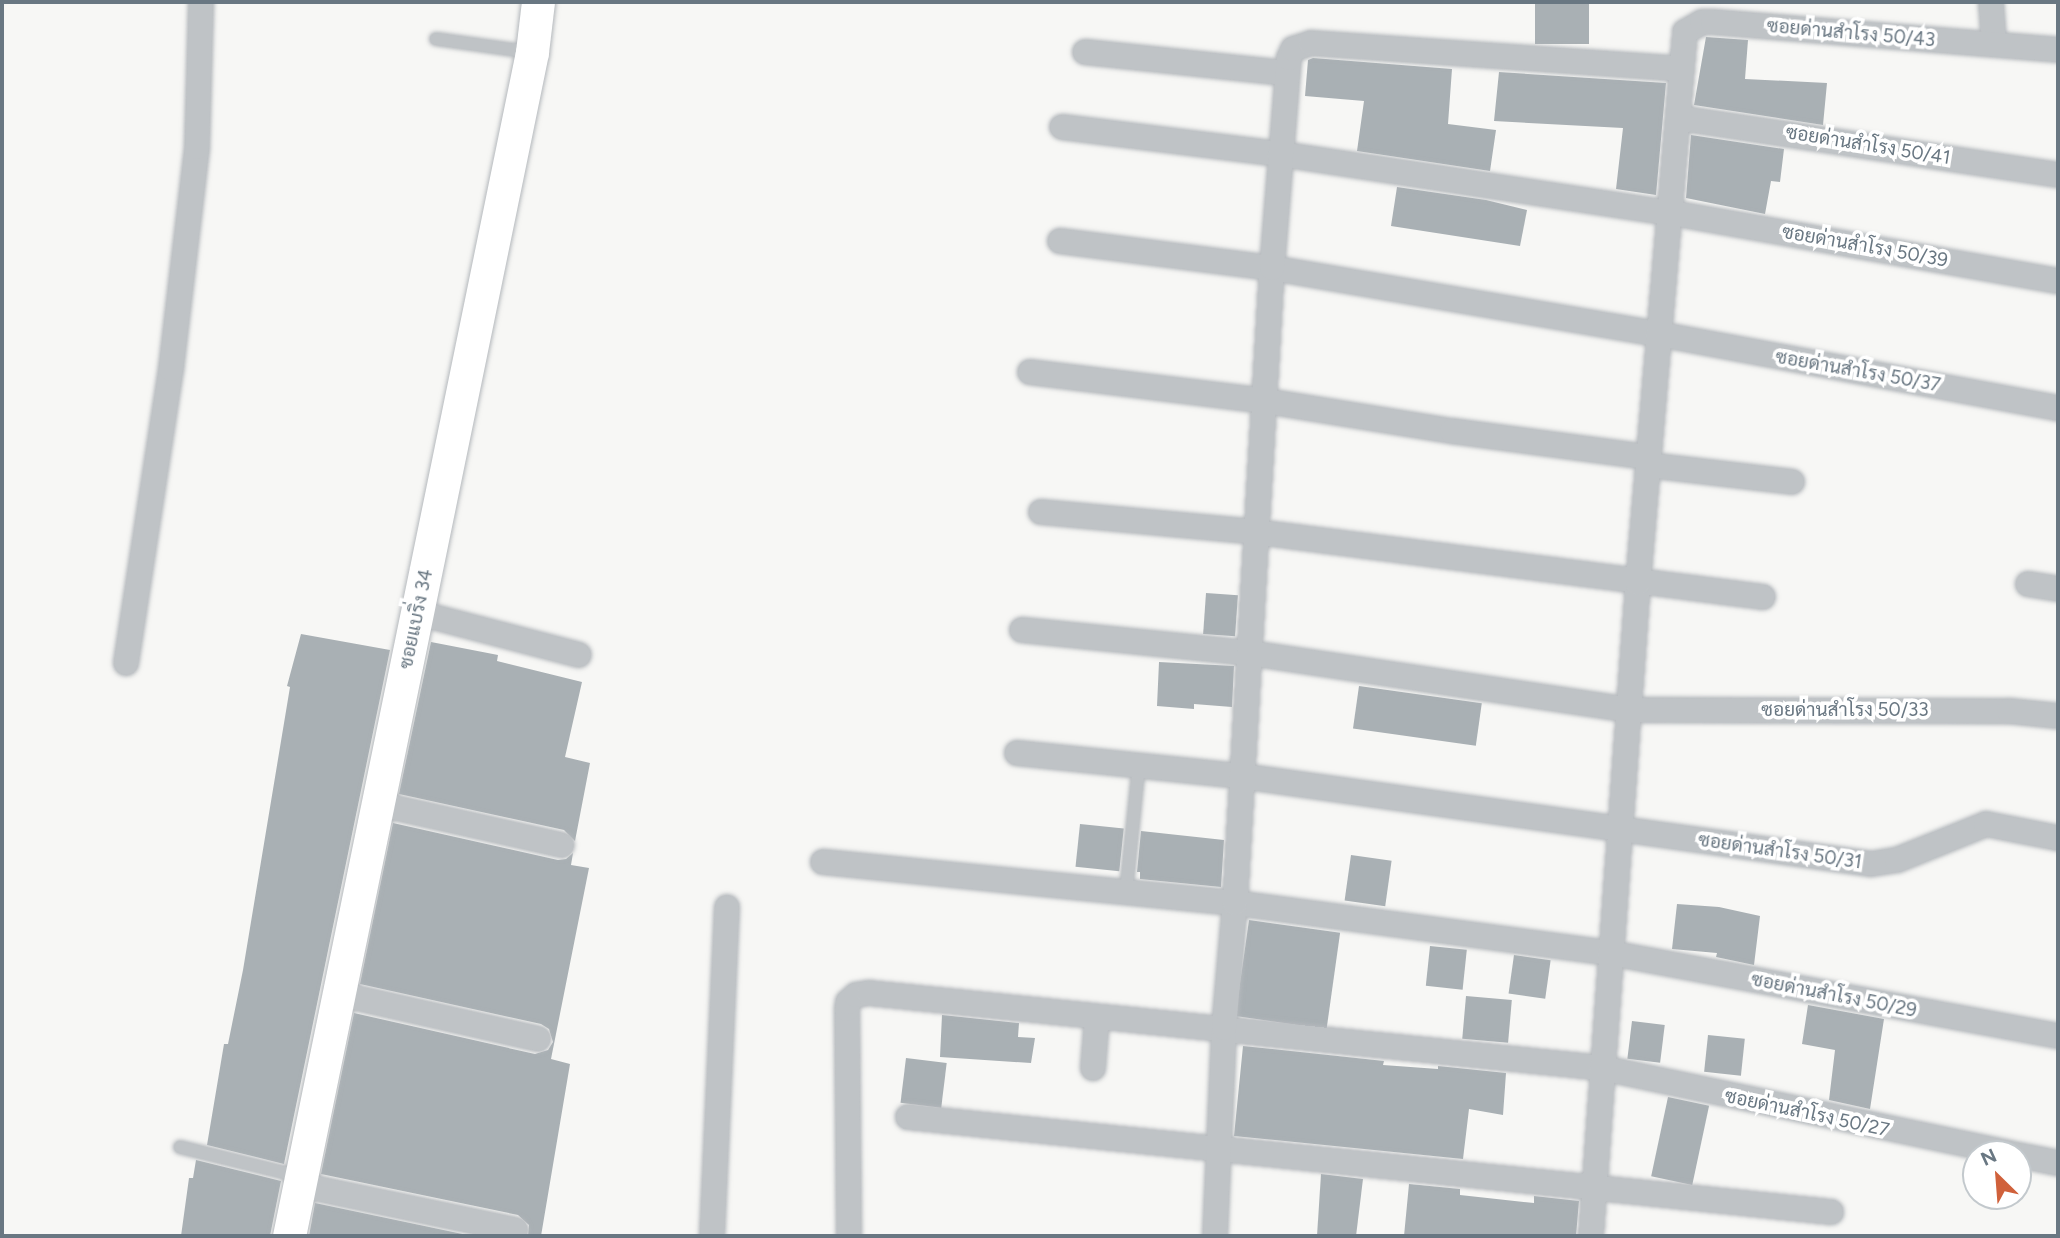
<!DOCTYPE html>
<html>
<head>
<meta charset="utf-8">
<style>
	body { margin:0 }
	#map { position:relative; width:2060px; height:1238px; overflow:hidden; background:#f7f7f5; font-family:Figtree,Sarabun,sans-serif }
	div>[style] { position:absolute }
	.building>* { inset:0; background:#a9b0b4; transform-origin:0 0 }
	.roads { filter:drop-shadow(0 0 2px #b4b8bc) drop-shadow(0 0 2px #b4b8bc) }
	.lane>* { height:12px; margin:-6px; padding:0 6px; transform-origin:6px; border-radius:6px; background:#bfc3c6 }
	.street>* { height:24px; margin:-12px; padding:0 12px; transform-origin:12px; border-radius:12px; background:#bfc3c6 }
	.secondary>* { height:33px; margin:-16.5px; padding:0 16.5px; transform-origin:16.5px; border-radius:16.5px; background:#fff }
	span { translate:-50% -50%; white-space:nowrap; text-align:center; line-height:1.15; -webkit-text-stroke:7px #fff; paint-order:stroke }
	.street-label { font-size:19px; color:#697782 }
	.frame { position:absolute; inset:0; border:4px solid #697782; pointer-events:none }
	.north { position:absolute; left:1962px; top:1140px; width:70px; height:70px; box-sizing:border-box; background:#fff; border:2px solid #c3c9cd; border-radius:50%; rotate:335deg; font-size:19px; font-weight:700; line-height:28px; text-align:center; color:#697782 }
	.north::after { content:''; display:block; margin:auto; width:24px; height:32px; background:#d0613b; clip-path:polygon(50% 0,100% 100%,50% 72%,0 100%) }
</style>
</head>
<body>
<div id="map">
	<div class="building">
		<div style="left:1535px;top:2px;width:54px;height:42px"></div>
		<div style="clip-path:polygon(1706px 37px,1748px 40px,1745px 79px,1827px 83px,1823px 125px,1694px 105px)"></div>
		<div style="clip-path:polygon(1313px 58px,1452px 69px,1448px 124px,1496px 130px,1490px 171px,1357px 151px,1364px 101px,1305px 96px,1308px 60px)"></div>
		<div style="clip-path:polygon(1499px 72px,1666px 83px,1656px 195px,1616px 189px,1623px 128px,1494px 121px)"></div>
		<div style="clip-path:polygon(1691px 135px,1784px 149px,1780px 182px,1771px 181px,1765px 214px,1686px 198px)"></div>
		<div style="clip-path:polygon(1397px 187px,1486px 200px,1527px 210px,1520px 246px,1391px 226px)"></div>
		<div style="left:1206px;top:593px;width:32px;height:41px;rotate:4deg"></div>
		<div style="clip-path:polygon(301px 634px,390px 650px,284px 1164px,207px 1145px,224px 1044px,228px 1044px,243px 970px,290px 687px,287px 686px)"></div>
		<div style="clip-path:polygon(431px 642px,498px 655px,497px 661px,582px 682px,565px 757px,590px 763px,575px 841px,564px 830px,399px 794px)"></div>
		<div style="clip-path:polygon(1159px 662px,1234px 666px,1232px 707px,1194px 704px,1194px 709px,1157px 706px)"></div>
		<div style="left:1359px;top:686px;width:124px;height:43px;rotate:8deg"></div>
		<div style="clip-path:polygon(393px 823px,558px 860px,566px 859px,573px 853px,571px 865px,589px 868px,551px 1059px,570px 1064px,541px 1236px,528px 1236px,529px 1225px,518px 1215px,321px 1174px,354px 1013px,535px 1054px,548px 1050px,553px 1042px,549px 1029px,541px 1024px,360px 984px)"></div>
		<div style="left:1080px;top:824px;width:44px;height:43px;rotate:6deg"></div>
		<div style="clip-path:polygon(1141px 831px,1224px 840px,1221px 887px,1140px 879px,1140px 872px,1137px 872px)"></div>
		<div style="left:1351px;top:855px;width:41px;height:46px;rotate:8deg"></div>
		<div style="clip-path:polygon(1677px 904px,1719px 907px,1760px 916px,1754px 965px,1716px 957px,1717px 953px,1672px 949px)"></div>
		<div style="left:1249px;top:920px;width:92px;height:97px;rotate:8deg"></div>
		<div style="left:1430px;top:946px;width:37px;height:40px;rotate:6deg"></div>
		<div style="left:1514px;top:955px;width:37px;height:39px;rotate:8deg"></div>
		<div style="left:1466px;top:996px;width:46px;height:43px;rotate:5deg"></div>
		<div style="clip-path:polygon(1808px 1005px,1884px 1019px,1870px 1109px,1829px 1100px,1835px 1050px,1802px 1044px)"></div>
		<div style="clip-path:polygon(942px 1015px,1019px 1023px,1018px 1037px,1035px 1038px,1031px 1063px,940px 1057px)"></div>
		<div style="left:1632px;top:1021px;width:33px;height:38px;rotate:7deg"></div>
		<div style="left:1708px;top:1035px;width:37px;height:37px;rotate:6deg"></div>
		<div style="clip-path:polygon(1243px 1046px,1384px 1061px,1383px 1065px,1438px 1069px,1438px 1066px,1506px 1073px,1503px 1115px,1469px 1109px,1463px 1159px,1234px 1136px)"></div>
		<div style="left:906px;top:1058px;width:41px;height:45px;rotate:7deg"></div>
		<div style="left:1668px;top:1097px;width:42px;height:81px;rotate:12deg"></div>
		<div style="clip-path:polygon(196px 1160px,281px 1181px,270px 1236px,181px 1236px,189px 1178px,193px 1178px)"></div>
		<div style="clip-path:polygon(1321px 1174px,1363px 1179px,1356px 1236px,1317px 1236px)"></div>
		<div style="clip-path:polygon(1409px 1184px,1460px 1189px,1460px 1195px,1534px 1203px,1534px 1196px,1579px 1201px,1576px 1236px,1404px 1236px)"></div>
		<div style="clip-path:polygon(315px 1203px,472px 1236px,309px 1236px)"></div>
	</div>
	<div class="roads">
		<div class="lane">
			<div style="left:436px;top:39px;width:94px;rotate:8deg"></div>
			<div style="left:1126px;top:892px;width:128px;rotate:-84.2deg"></div>
			<div style="left:180px;top:1147px;width:126px;rotate:13.8deg"></div>
		</div>
		<div class="street">
			<div style="left:1991px;top:2px;width:42px;rotate:85.9deg"></div>
			<div style="left:1085px;top:52px;width:201px;rotate:6deg"></div>
			<div style="left:1678px;top:118px;width:384px;rotate:8.5deg"></div>
			<div style="left:1062px;top:127px;width:220px;rotate:7.1deg"></div>
			<div style="left:1280px;top:154px;width:396px;rotate:8.6deg"></div>
			<div style="left:1672px;top:213px;width:392px;rotate:10deg"></div>
			<div style="left:1060px;top:241px;width:214px;rotate:7.3deg"></div>
			<div style="left:1272px;top:268px;width:392px;rotate:9.7deg"></div>
			<div style="left:1658px;top:334px;width:407px;rotate:10.5deg"></div>
			<div style="left:1030px;top:372px;width:238px;rotate:7deg"></div>
			<div style="left:1266px;top:401px;width:188px;rotate:9.2deg"></div>
			<div style="left:1452px;top:431px;width:198px;rotate:7.6deg"></div>
			<div style="left:1648px;top:465px;width:145px;rotate:6.7deg"></div>
			<div style="left:1041px;top:512px;width:217px;rotate:5.3deg"></div>
			<div style="left:1257px;top:532px;width:510px;rotate:7.32deg"></div>
			<div style="left:2028px;top:584px;width:30px;rotate:9deg"></div>
			<div style="left:418px;top:613px;width:166px;rotate:14.6deg"></div>
			<div style="left:1022px;top:630px;width:228px;rotate:5.8deg"></div>
			<div style="left:1249px;top:653px;width:386px;rotate:8.5deg"></div>
			<div style="left:1631px;top:710px;width:378px;rotate:0.2deg"></div>
			<div style="left:2009px;top:711px;width:49px;rotate:5.8deg"></div>
			<div style="left:126px;top:663px;width:297px;rotate:-81.3deg"></div>
			<div style="left:171px;top:369px;width:224px;rotate:-83.3deg"></div>
			<div style="left:197px;top:147px;width:145px;rotate:-88.4deg"></div>
			<div style="left:1017px;top:753px;width:225px;rotate:5.9deg"></div>
			<div style="left:1241px;top:776px;width:636px;rotate:7.95deg"></div>
			<div style="left:1871px;top:864px;width:26px;rotate:-9deg"></div>
			<div style="left:1897px;top:860px;width:96px;rotate:-22deg"></div>
			<div style="left:1986px;top:824px;width:73px;rotate:11deg"></div>
			<div style="left:378px;top:804px;width:188px;rotate:12.6deg"></div>
			<div style="left:823px;top:862px;width:414px;rotate:5.7deg"></div>
			<div style="left:1235px;top:903px;width:378px;rotate:7.6deg"></div>
			<div style="left:1610px;top:953px;width:456px;rotate:10.5deg"></div>
			<div style="left:339px;top:994px;width:204px;rotate:12.7deg"></div>
			<div style="left:1093px;top:1068px;width:51px;rotate:-85.5deg"></div>
			<div style="left:908px;top:1117px;width:928px;rotate:5.88deg"></div>
			<div style="left:2018px;top:1155px;width:41px;rotate:11.3deg"></div>
			<div style="left:300px;top:1185px;width:220px;rotate:11.8deg"></div>
			<div style="left:712px;top:1236px;width:329px;rotate:-87.4deg"></div>
			<div style="left:849px;top:1236px;width:227px;rotate:-90.5deg"></div>
			<div style="left:847px;top:1009px;width:7px;rotate:-82deg"></div>
			<div style="left:848px;top:1002px;width:11px;rotate:-41deg"></div>
			<div style="left:856px;top:995px;width:13px;rotate:-9deg"></div>
			<div style="left:869px;top:993px;width:737px;rotate:5.84deg"></div>
			<div style="left:1602px;top:1068px;width:419px;rotate:11.8deg"></div>
			<div style="left:1215px;top:1236px;width:208px;rotate:-87.5deg"></div>
			<div style="left:1224px;top:1028px;width:125px;rotate:-85deg"></div>
			<div style="left:1235px;top:903px;width:636px;rotate:-86.67deg"></div>
			<div style="left:1272px;top:268px;width:211px;rotate:-85.4deg"></div>
			<div style="left:1289px;top:58px;width:10px;rotate:-66deg"></div>
			<div style="left:1293px;top:49px;width:19px;rotate:-18deg"></div>
			<div style="left:1311px;top:43px;width:369px;rotate:4deg"></div>
			<div style="left:1591px;top:1236px;width:655px;rotate:-85.88deg"></div>
			<div style="left:1638px;top:583px;width:553px;rotate:-85.12deg"></div>
			<div style="left:1685px;top:32px;width:20px;rotate:-30deg"></div>
			<div style="left:1702px;top:22px;width:11px"></div>
			<div style="left:1713px;top:22px;width:346px;rotate:4.6deg"></div>
		</div>
		<div class="secondary">
			<div style="left:289px;top:1236px;width:1209px;rotate:-78.4deg"></div>
			<div style="left:532px;top:52px;width:50px;rotate:-83.2deg"></div>
		</div>
	</div>
	<div class="street-label">
		<span style="left:1851px;top:33px;rotate:5deg">ซอยด่านสำโรง 50/43</span>
		<span style="left:1868px;top:145px;rotate:9deg">ซอยด่านสำโรง 50/41</span>
		<span style="left:1865px;top:246px;rotate:10deg">ซอยด่านสำโรง 50/39</span>
		<span style="left:1858px;top:371px;rotate:10deg">ซอยด่านสำโรง 50/37</span>
		<span style="left:416px;top:619px;rotate:-78deg">ซอยแบริ่ง 34</span>
		<span style="left:1845px;top:710px">ซอยด่านสำโรง 50/33</span>
		<span style="left:1780px;top:851px;rotate:8deg">ซอยด่านสำโรง 50/31</span>
		<span style="left:1834px;top:995px;rotate:11deg">ซอยด่านสำโรง 50/29</span>
		<span style="left:1807px;top:1113px;rotate:12deg">ซอยด่านสำโรง 50/27</span>
	</div>
	<div class="frame"></div>
	<div class="north">N</div>
</div>
</body>
</html>
